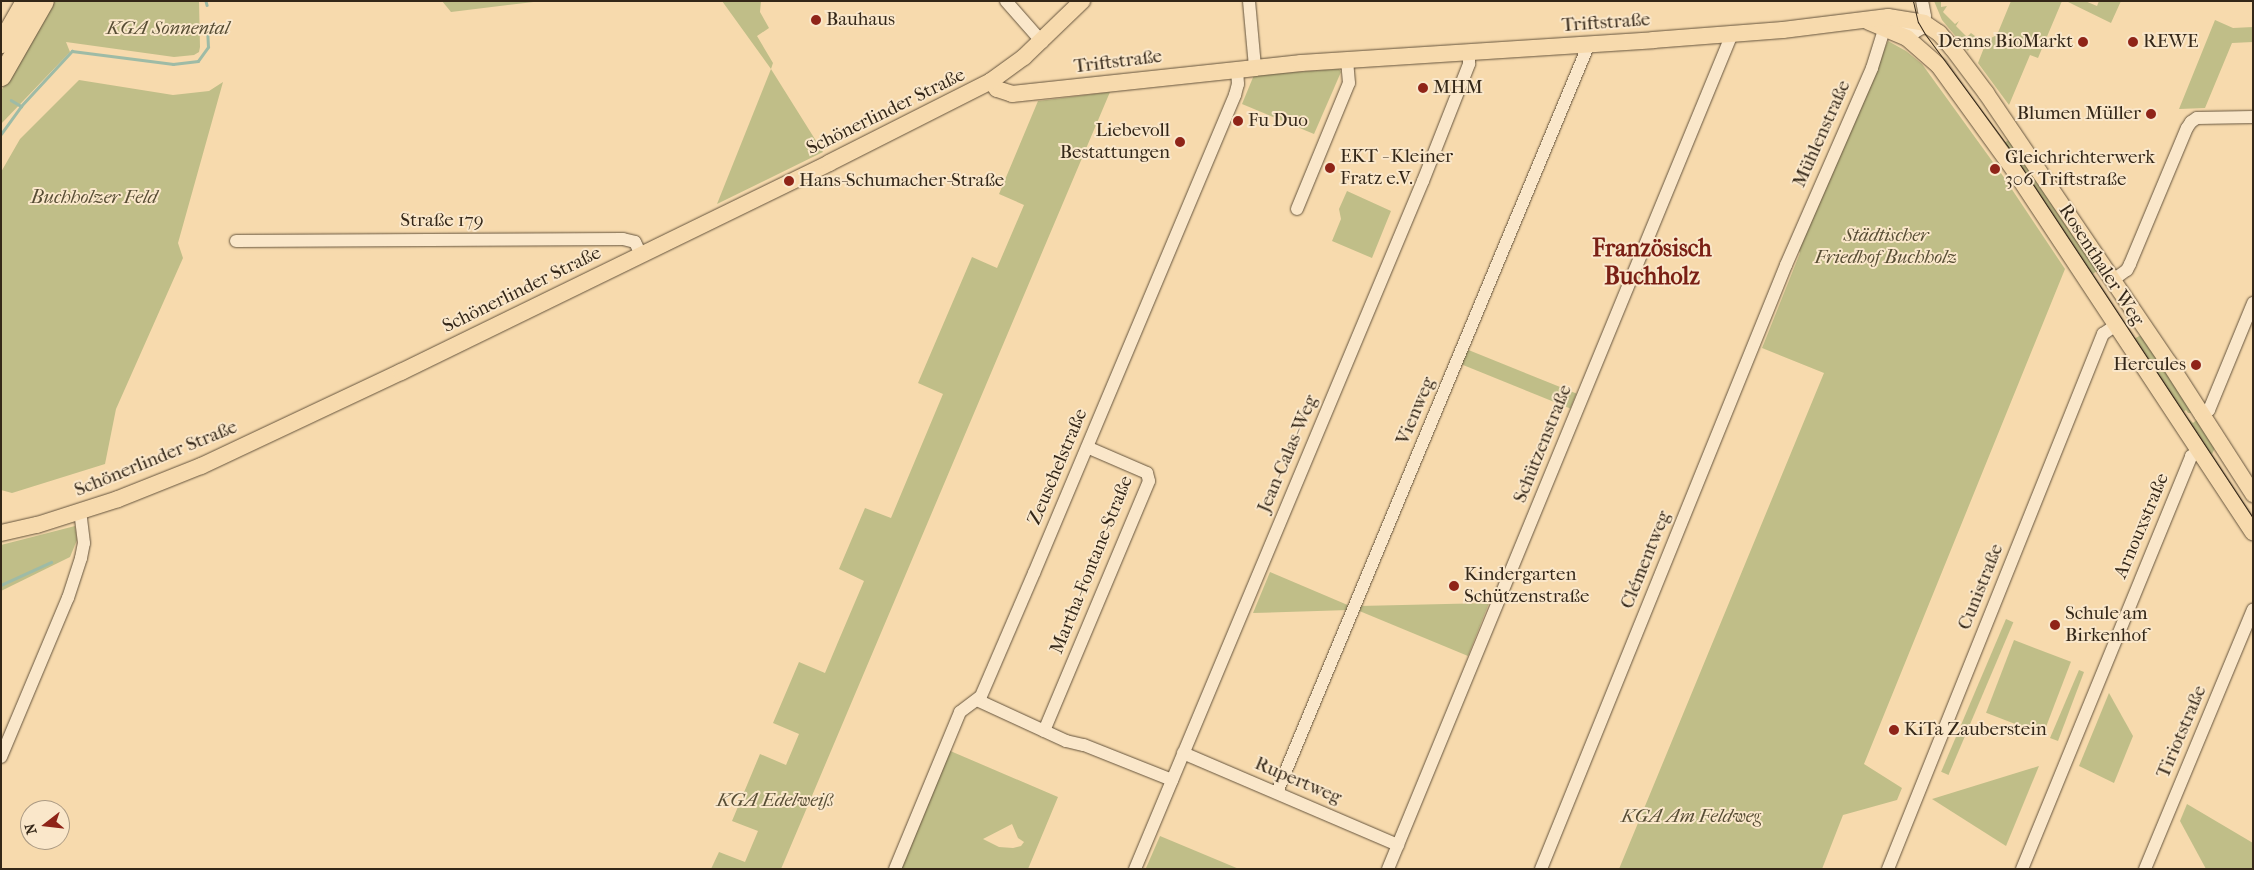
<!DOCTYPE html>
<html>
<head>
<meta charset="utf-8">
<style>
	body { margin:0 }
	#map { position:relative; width:2254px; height:870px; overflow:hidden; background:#f7daad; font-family:"IM FELL French Canon",serif }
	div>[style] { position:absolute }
	.green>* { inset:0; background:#c0be88; transform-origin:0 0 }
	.stream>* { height:2.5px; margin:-1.25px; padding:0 1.25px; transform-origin:1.25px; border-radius:1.25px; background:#9ebba6 }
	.roads { filter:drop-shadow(0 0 1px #65543d) drop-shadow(0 0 1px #65543d) }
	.minor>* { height:12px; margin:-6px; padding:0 6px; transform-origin:6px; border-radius:6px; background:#fae7ca }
	.major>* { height:16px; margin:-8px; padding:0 8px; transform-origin:8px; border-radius:8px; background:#f7daad }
	.highway>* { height:19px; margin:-9.5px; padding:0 9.5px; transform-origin:9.5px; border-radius:9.5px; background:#f7daad }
	.tram>* { height:1px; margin:-0.5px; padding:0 0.5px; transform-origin:0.5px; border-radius:0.5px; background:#342718 }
	.dots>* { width:14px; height:14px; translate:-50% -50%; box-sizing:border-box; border:2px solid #fae7ca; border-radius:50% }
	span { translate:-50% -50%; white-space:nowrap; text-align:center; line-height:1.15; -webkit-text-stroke:4px #fae7ca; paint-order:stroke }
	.poi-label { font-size:19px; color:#342718 }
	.left { translate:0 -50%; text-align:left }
	.right { translate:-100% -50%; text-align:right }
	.street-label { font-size:19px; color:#342718 }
	.park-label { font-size:19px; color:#574d34; font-style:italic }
	.district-label { font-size:24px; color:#7a1f14; font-weight:700 }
	.frame { position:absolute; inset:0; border:2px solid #342718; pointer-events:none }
	.north { position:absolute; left:20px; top:800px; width:50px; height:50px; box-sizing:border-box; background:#fae7ca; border:1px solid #ab9a83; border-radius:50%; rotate:254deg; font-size:14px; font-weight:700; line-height:20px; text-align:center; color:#342718 }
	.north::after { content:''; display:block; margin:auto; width:18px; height:22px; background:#8f2418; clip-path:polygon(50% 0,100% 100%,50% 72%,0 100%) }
</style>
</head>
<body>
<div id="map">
	<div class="green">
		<div style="clip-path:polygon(52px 1px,199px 1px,200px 47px,199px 52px,194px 55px,174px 57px,66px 42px,70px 52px,1px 124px,1px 91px)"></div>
		<div style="clip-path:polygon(442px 1px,542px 1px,451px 12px)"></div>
		<div style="clip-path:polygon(722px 1px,761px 1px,760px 12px,769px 28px,757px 36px,773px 63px,771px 69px,823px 152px,717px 204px,771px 69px)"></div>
		<div style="clip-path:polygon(1934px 1px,1941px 1px,1941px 7px,1947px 6px,1943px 12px,1955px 24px,1959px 21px,1956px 26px,1967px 37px,1971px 33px,1975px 36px,1968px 51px,1942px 20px)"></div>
		<div style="clip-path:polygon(2011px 1px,2062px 1px,2038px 58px,2030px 55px,2009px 105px,1978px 63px,1987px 40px,1997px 35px)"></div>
		<div style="clip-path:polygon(2066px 1px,2085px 1px,2097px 6px,2099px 1px,2121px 1px,2111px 23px)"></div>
		<div style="clip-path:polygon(2215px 20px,2233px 28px,2253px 27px,2253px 42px,2232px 43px,2205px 108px,2179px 109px)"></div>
		<div style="clip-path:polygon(1888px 41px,1906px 51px,1922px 64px,2003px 176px,2065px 269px,1864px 764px,1902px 788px,1897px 800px,1843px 815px,1822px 869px,1619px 869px,1824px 373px,1762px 348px,1800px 253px,1798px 248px,1811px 215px)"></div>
		<div style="clip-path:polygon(1339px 69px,1341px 72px,1314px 134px,1242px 104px,1254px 75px)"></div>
		<div style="clip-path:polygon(79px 80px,173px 95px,209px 91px,223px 82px,178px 243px,183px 258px,116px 409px,105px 464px,12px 493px,1px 490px,1px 172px,20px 139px)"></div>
		<div style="clip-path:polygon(1110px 92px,781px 869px,711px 869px,719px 852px,745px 862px,758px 831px,732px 821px,760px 754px,786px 765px,799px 734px,773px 723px,799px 662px,825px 673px,838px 642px,864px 581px,839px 569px,865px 508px,891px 518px,943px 394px,918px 383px,972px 257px,997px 268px,1024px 205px,999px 194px,1038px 101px)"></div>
		<div style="left:2013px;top:137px;width:158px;height:15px;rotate:56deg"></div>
		<div style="clip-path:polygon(1347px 191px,1391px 211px,1372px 258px,1332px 241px,1341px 219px,1339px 209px)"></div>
		<div style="clip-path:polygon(2144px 333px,2192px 413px,2188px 413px,2186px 410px,2179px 415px,2131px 341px)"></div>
		<div style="left:1466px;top:349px;width:119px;height:16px;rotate:22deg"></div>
		<div style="clip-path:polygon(2199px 418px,2217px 444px,2209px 460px,2187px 421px,2190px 420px,2193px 423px)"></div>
		<div style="clip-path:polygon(75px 526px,77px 540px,70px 557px,1px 591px,1px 545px)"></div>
		<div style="clip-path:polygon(1270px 572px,1350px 606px,1349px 610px,1253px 613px)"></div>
		<div style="clip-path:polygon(1489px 603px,1468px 656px,1357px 610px,1359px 606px)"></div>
		<div style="left:2006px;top:619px;width:8px;height:166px;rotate:23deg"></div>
		<div style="left:2014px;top:640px;width:61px;height:78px;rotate:21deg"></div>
		<div style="clip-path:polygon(2079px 670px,2084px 672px,2058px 741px,2050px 738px)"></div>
		<div style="clip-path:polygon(2109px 693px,2133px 736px,2114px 783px,2079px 766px)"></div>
		<div style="clip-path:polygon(evenodd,948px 750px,1058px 797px,1028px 869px,899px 869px,948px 750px,1012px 824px,1018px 838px,1024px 842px,1021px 846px,1013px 848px,999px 847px,983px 839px,1012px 824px)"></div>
		<div style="clip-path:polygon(2039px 766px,2006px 846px,1932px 799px)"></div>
		<div style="clip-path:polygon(2187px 804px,2253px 843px,2253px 869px,2206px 869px,2180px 821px)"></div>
		<div style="clip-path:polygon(1160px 836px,1239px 869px,1146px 868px)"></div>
	</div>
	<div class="stream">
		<div style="left:206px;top:1px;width:4px;rotate:76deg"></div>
		<div style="left:11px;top:100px;width:12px;rotate:31deg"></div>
		<div style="left:1px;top:134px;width:34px;rotate:-54deg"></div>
		<div style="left:21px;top:106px;width:75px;rotate:-47.2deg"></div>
		<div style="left:72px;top:51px;width:102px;rotate:7.3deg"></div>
		<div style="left:173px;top:64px;width:25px;rotate:-7deg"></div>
		<div style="left:198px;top:61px;width:17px;rotate:-54deg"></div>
		<div style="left:208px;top:47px;width:20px;rotate:-93deg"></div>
		<div style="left:1px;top:585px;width:55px;rotate:-24.7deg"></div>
	</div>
	<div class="roads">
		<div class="minor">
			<div style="left:1006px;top:1px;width:55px;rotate:48.7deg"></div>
			<div style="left:1249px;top:1px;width:66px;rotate:84.8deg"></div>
			<div style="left:1900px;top:33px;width:15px;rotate:-4deg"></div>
			<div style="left:1915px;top:32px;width:8px;rotate:-30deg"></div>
			<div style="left:1922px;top:28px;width:12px;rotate:-76deg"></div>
			<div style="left:1925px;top:16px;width:15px;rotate:-101deg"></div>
			<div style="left:1297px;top:209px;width:136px;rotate:-67.6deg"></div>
			<div style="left:1349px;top:83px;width:23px;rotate:-95deg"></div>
			<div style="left:236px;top:241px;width:387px;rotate:-0.3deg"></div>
			<div style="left:623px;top:239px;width:12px;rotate:14deg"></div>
			<div style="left:635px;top:242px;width:14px;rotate:65deg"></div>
			<div style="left:2113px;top:280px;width:17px;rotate:-36deg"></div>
			<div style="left:2127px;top:270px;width:7px;rotate:-63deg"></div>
			<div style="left:2130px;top:264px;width:147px;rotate:-67.3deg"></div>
			<div style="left:2187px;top:128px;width:7px;rotate:-56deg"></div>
			<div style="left:2191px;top:122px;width:7px;rotate:-34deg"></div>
			<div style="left:2197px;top:118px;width:56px;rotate:-1deg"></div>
			<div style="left:2201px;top:416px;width:10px;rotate:-37deg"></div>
			<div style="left:2209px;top:410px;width:116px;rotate:-67.6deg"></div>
			<div style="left:977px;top:700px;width:98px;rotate:24.7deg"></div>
			<div style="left:1066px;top:741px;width:18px;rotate:13deg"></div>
			<div style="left:1084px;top:745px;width:95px;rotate:21.7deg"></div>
			<div style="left:1044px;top:731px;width:271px;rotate:-67.2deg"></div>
			<div style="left:1149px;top:481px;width:8px;rotate:-104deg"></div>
			<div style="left:1147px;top:473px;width:65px;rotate:-156.6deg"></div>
			<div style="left:1183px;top:753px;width:234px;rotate:23.2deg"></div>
			<div style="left:1px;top:757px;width:173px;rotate:-67.2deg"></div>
			<div style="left:68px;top:598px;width:42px;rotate:-72deg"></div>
			<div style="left:81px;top:558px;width:15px;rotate:-79deg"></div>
			<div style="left:84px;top:543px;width:32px;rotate:-97deg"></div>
			<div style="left:1277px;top:792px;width:810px;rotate:-67.36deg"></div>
			<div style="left:895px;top:869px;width:170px;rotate:-67.5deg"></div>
			<div style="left:960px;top:712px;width:26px;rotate:-37deg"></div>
			<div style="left:981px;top:696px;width:134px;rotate:-66.7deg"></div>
			<div style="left:1034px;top:573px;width:519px;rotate:-67.19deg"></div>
			<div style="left:1235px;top:95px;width:11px;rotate:-75deg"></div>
			<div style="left:1238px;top:84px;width:15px;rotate:-94deg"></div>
			<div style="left:1135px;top:869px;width:746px;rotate:-67.29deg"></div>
			<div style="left:1423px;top:181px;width:126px;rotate:-68.5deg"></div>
			<div style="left:1469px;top:64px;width:12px;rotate:-90deg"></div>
			<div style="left:1388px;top:869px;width:903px;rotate:-67.61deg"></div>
			<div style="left:1541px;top:869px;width:652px;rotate:-67.92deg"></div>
			<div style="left:1786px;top:265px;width:215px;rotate:-66.4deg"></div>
			<div style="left:1872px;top:68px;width:50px;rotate:-72.6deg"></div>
			<div style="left:1888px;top:869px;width:577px;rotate:-68.11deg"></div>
			<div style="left:2103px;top:334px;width:16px;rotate:-35deg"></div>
			<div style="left:2022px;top:869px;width:446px;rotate:-67.7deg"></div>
			<div style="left:2191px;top:456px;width:9px;rotate:-32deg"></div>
			<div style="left:2145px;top:869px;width:281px;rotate:-67.4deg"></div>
		</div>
		<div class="major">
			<div style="left:1869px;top:22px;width:41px;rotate:22.8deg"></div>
			<div style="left:1907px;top:38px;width:43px;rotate:41.2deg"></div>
			<div style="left:1939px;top:66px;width:128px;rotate:54.2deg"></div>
			<div style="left:2014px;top:170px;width:434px;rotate:56.6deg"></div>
			<div style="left:991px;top:81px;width:10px;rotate:53deg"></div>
			<div style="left:997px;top:89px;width:16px;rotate:18deg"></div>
			<div style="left:1012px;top:94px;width:291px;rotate:-6.1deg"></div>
			<div style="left:1301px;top:63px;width:353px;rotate:-3.7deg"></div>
			<div style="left:1653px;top:40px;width:130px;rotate:-4.4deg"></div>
			<div style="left:1783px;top:30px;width:106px;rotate:-7.1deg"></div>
			<div style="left:1888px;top:17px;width:36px;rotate:9deg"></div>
			<div style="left:1924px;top:23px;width:18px;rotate:34deg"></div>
			<div style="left:1939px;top:33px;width:21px;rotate:49deg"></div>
			<div style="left:1953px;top:49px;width:55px;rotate:53.1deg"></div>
			<div style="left:1986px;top:93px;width:326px;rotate:55.9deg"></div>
			<div style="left:2169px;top:363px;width:156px;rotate:57.3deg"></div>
			<div style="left:1px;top:533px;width:37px;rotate:-13deg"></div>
			<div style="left:37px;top:525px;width:85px;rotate:-17.8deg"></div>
			<div style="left:118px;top:499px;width:89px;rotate:-21.7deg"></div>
			<div style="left:201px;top:466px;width:221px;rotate:-25.2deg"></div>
			<div style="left:401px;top:372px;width:476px;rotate:-26deg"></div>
			<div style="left:829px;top:163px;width:182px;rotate:-26.8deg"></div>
			<div style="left:991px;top:81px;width:41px;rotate:-36deg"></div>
			<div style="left:1024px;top:57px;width:81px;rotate:-44deg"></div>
		</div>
		<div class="highway">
			<div style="left:1px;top:43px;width:48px;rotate:-60.3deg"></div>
			<div style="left:1px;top:76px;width:86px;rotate:-60.2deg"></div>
		</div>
	</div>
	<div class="tram">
		<div style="left:1913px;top:1px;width:22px;rotate:77deg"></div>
		<div style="left:1918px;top:22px;width:14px;rotate:60deg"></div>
		<div style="left:1925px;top:34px;width:142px;rotate:53.6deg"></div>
		<div style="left:2009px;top:148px;width:443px;rotate:56.6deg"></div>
	</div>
	<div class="dots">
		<div style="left:816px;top:20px;background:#8f2418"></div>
		<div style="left:2083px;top:42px;background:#8f2418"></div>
		<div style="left:2133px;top:42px;background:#8f2418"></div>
		<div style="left:1423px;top:88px;background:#8f2418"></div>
		<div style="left:2151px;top:114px;background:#8f2418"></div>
		<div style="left:1238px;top:121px;background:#8f2418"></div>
		<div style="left:1180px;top:142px;background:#8f2418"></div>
		<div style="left:1330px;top:168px;background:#8f2418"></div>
		<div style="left:1995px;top:169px;background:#8f2418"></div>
		<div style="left:789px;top:181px;background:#8f2418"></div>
		<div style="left:2196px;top:365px;background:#8f2418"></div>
		<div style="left:1454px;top:586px;background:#8f2418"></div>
		<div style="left:2055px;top:625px;background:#8f2418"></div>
		<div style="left:1894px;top:730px;background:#8f2418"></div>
	</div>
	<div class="poi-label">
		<span class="left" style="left:826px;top:20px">Bauhaus</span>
		<span class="right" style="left:2073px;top:42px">Denns BioMarkt</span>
		<span class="left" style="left:2143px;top:42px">REWE</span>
		<span class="left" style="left:1433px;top:88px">MHM</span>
		<span class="right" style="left:2141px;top:114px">Blumen Müller</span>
		<span class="left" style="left:1248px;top:121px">Fu Duo</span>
		<span class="right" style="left:1170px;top:142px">Liebevoll<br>Bestattungen</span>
		<span class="left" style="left:1340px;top:168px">EKT - Kleiner<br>Fratz e.V.</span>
		<span class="left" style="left:2005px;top:169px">Gleichrichterwerk<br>306 Triftstraße</span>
		<span class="left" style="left:799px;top:181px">Hans-Schumacher-Straße</span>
		<span class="right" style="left:2186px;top:365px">Hercules</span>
		<span class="left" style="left:1464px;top:586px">Kindergarten<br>Schützenstraße</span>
		<span class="left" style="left:2065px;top:625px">Schule am<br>Birkenhof</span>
		<span class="left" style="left:1904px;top:730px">KiTa Zauberstein</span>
	</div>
	<div class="street-label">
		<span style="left:1606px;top:23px;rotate:-4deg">Triftstraße</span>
		<span style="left:1118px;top:62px;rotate:-7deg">Triftstraße</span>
		<span style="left:886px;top:112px;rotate:-26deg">Schönerlinder Straße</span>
		<span style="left:1822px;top:134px;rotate:-66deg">Mühlenstraße</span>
		<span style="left:442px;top:221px">Straße 179</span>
		<span style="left:2101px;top:265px;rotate:57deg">Rosenthaler Weg</span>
		<span style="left:522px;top:290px;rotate:-26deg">Schönerlinder Straße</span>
		<span style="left:1416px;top:411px;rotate:-67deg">Vienweg</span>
		<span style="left:1543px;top:444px;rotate:-68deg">Schützenstraße</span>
		<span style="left:1288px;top:454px;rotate:-67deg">Jean-Calas-Weg</span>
		<span style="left:156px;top:459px;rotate:-22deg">Schönerlinder Straße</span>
		<span style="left:1058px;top:467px;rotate:-67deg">Zeuschelstraße</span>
		<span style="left:2142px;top:526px;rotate:-67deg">Arnouxstraße</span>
		<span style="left:1646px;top:560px;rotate:-68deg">Clémentweg</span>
		<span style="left:1092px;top:565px;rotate:-68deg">Martha-Fontane-Straße</span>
		<span style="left:1981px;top:587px;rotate:-68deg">Cunistraße</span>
		<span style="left:2182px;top:732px;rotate:-67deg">Tiriotstraße</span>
		<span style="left:1298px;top:781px;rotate:23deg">Rupertweg</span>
	</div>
	<div class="park-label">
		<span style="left:168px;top:29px">KGA Sonnental</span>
		<span style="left:94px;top:198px">Buchholzer Feld</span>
		<span style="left:1886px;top:247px">Städtischer<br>Friedhof Buchholz</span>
		<span style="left:775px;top:801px">KGA Edelweiß</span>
		<span style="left:1691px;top:817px">KGA Am Feldweg</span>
	</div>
	<div class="district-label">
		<span style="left:1652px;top:263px">Französisch<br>Buchholz</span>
	</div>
	<div class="frame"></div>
	<div class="north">N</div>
</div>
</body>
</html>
